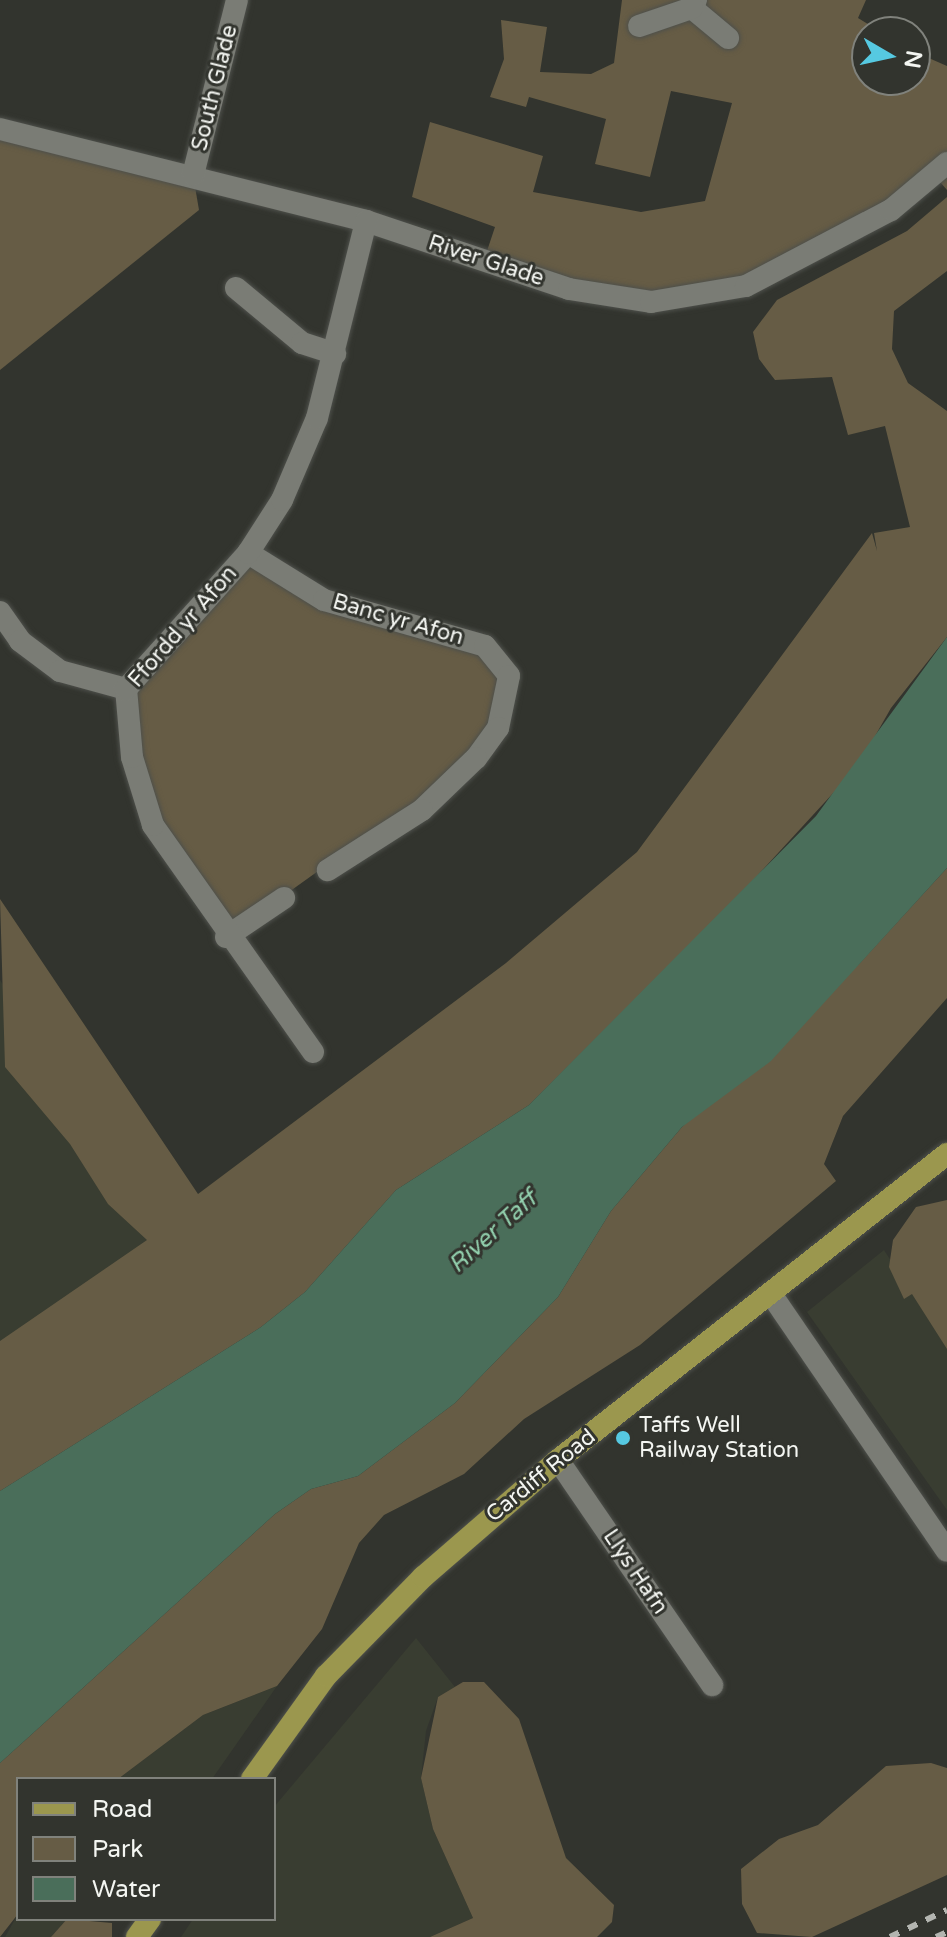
<!DOCTYPE html>
<html>
<head>
<meta charset="utf-8">
<style>
	body { margin:0 }
	#map { position:relative; width:947px; height:1937px; overflow:hidden; background:#32342e; font-family:"Varela Round",sans-serif }
	div>[style] { position:absolute }
	.built>* { inset:0; background:#393d31 }
	.green>* { inset:0; background:#665c45 }
	.water>* { inset:0; background:#4a6e5a }
	.roads { filter:drop-shadow(0 0 2px #4e504b) drop-shadow(0 0 2px #4e504b) }
	.minor>* { height:22px; margin:-11px; padding:0 11px; transform-origin:11px; border-radius:11px; background:#7a7c75 }
	.primary>* { height:22px; margin:-11px; padding:0 11px; transform-origin:11px; border-radius:11px; background:#9b974e }
	.rail>* { height:6px; margin-top:-3px; transform-origin:0; background:repeating-linear-gradient(90deg,#b3b5b0 0 10px,transparent 0 20px) }
	.dots>* { width:22px; height:22px; translate:-50% -50%; box-sizing:border-box; border:4px solid #32342e; border-radius:50% }
	span { translate:-50% -50%; white-space:nowrap; text-align:center; line-height:1.15; -webkit-text-stroke:6px #32342e; paint-order:stroke }
	.street-label { font-size:22px; color:#f4f6f2 }
	.poi-label { font-size:22px; color:#f4f6f2 }
	.left { translate:0 -50%; text-align:left }
	.water-label { font-size:24px; color:#93d2af; font-style:italic }
	.legend { position:absolute; left:16px; top:1777px; width:260px; height:144px; box-sizing:border-box; background:#32342e; border:2px solid #80827c; margin:0; padding:10px 14px; list-style:none; font-size:24px; color:#f4f6f2 }
	.legend li { display:flex; align-items:center; gap:16px; height:40px }
	.legend b { width:40px; border:2px solid #80827c }
	.north { position:absolute; left:851px; top:16px; width:80px; height:80px; box-sizing:border-box; background:#32342e; border:2px solid #80827c; border-radius:50%; rotate:99deg; font-size:22px; font-weight:700; line-height:32px; text-align:center; color:#f4f6f2 }
	.north::after { content:''; display:block; margin:auto; width:28px; height:36px; background:#56c9e1; clip-path:polygon(50% 0,100% 100%,50% 72%,0 100%) }
</style>
</head>
<body>
<div id="map">
	<div class="built">
		<div style="clip-path:polygon(0 980px,216px 1329px,0 1491px)"></div>
		<div style="clip-path:polygon(947px 1222px,947px 1510px,807px 1312px,884px 1250px,893px 1264px)"></div>
		<div style="clip-path:polygon(416px 1638px,455px 1687px,438px 1697px,426px 1731px,421px 1778px,433px 1829px,473px 1918px,430px 1937px,181px 1937px,193px 1919px,274px 1919px,274px 1807px)"></div>
		<div style="clip-path:polygon(277px 1686px,212px 1779px,118px 1779px,203px 1715px)"></div>
		<div style="clip-path:polygon(18px 1914px,18px 1919px,67px 1919px,51px 1937px,5px 1937px)"></div>
	</div>
	<div class="green">
		<div style="clip-path:polygon(622px 0,866px 0,858px 18px,881px 32px,867px 32px,867px 80px,915px 80px,915px 52px,947px 66px,947px 190px,934px 175px,786px 266px,651px 302px,484px 260px,495px 227px,412px 197px,430px 122px,543px 156px,533px 192px,641px 212px,705px 201px,732px 103px,671px 91px,650px 177px,595px 164px,606px 119px,529px 97px,526px 107px,490px 97px,504px 59px,501px 20px,547px 27px,540px 72px,591px 74px,614px 63px)"></div>
		<div style="clip-path:polygon(0 129px,193px 175px,199px 210px,0 370px)"></div>
		<div style="clip-path:polygon(947px 197px,947px 271px,894px 311px,892px 349px,908px 383px,947px 411px,947px 637px,891px 708px,858px 766px,721px 915px,529px 1105px,396px 1190px,305px 1292px,261px 1327px,0 1491px,0 1341px,147px 1240px,108px 1204px,70px 1144px,5px 1067px,0 899px,198px 1194px,506px 963px,637px 852px,872px 533px,877px 551px,874px 533px,910px 527px,885px 426px,848px 435px,832px 377px,775px 380px,759px 359px,753px 332px,777px 300px,907px 231px)"></div>
		<div style="clip-path:polygon(248px 553px,324px 600px,451px 633px,509px 676px,476px 758px,226px 937px,153px 825px,126px 689px)"></div>
		<div style="clip-path:polygon(947px 868px,947px 998px,843px 1116px,824px 1164px,836px 1181px,640px 1345px,524px 1419px,464px 1474px,384px 1515px,359px 1543px,322px 1629px,277px 1686px,203px 1715px,118px 1779px,18px 1779px,18px 1914px,0 1937px,0 1763px,275px 1514px,311px 1489px,358px 1476px,455px 1403px,558px 1297px,611px 1211px,682px 1127px,859px 964px)"></div>
		<div style="clip-path:polygon(947px 1200px,947px 1349px,912px 1294px,904px 1299px,889px 1267px,893px 1240px,916px 1207px)"></div>
		<div style="clip-path:polygon(463px 1682px,484px 1682px,519px 1719px,566px 1858px,614px 1905px,612px 1922px,597px 1937px,430px 1937px,473px 1918px,433px 1829px,421px 1778px,438px 1697px)"></div>
		<div style="clip-path:polygon(931px 1763px,947px 1768px,947px 1875px,812px 1937px,757px 1933px,742px 1904px,741px 1869px,779px 1839px,818px 1825px,886px 1766px)"></div>
		<div style="clip-path:polygon(67px 1919px,112px 1923px,112px 1937px,51px 1937px)"></div>
	</div>
	<div class="water">
		<div style="clip-path:polygon(947px 637px,947px 868px,771px 1061px,682px 1127px,611px 1211px,558px 1297px,455px 1403px,358px 1476px,311px 1489px,275px 1514px,0 1763px,0 1491px,261px 1327px,305px 1292px,396px 1190px,529px 1105px,816px 816px)"></div>
	</div>
	<div class="roads">
		<div class="minor">
			<div style="left:696px;top:0;width:9px;rotate:117deg"></div>
			<div style="left:692px;top:8px;width:47px;rotate:39.8deg"></div>
			<div style="left:639px;top:26px;width:56px;rotate:-18.8deg"></div>
			<div style="left:0;top:129px;width:377px;rotate:14.1deg"></div>
			<div style="left:366px;top:221px;width:214px;rotate:18.5deg"></div>
			<div style="left:569px;top:289px;width:83px;rotate:9deg"></div>
			<div style="left:651px;top:302px;width:96px;rotate:-9.6deg"></div>
			<div style="left:746px;top:286px;width:164px;rotate:-27.7deg"></div>
			<div style="left:891px;top:210px;width:73px;rotate:-40deg"></div>
			<div style="left:193px;top:175px;width:180px;rotate:-75.9deg"></div>
			<div style="left:236px;top:288px;width:86px;rotate:39.8deg"></div>
			<div style="left:302px;top:343px;width:35px;rotate:18deg"></div>
			<div style="left:248px;top:553px;width:89px;rotate:31.7deg"></div>
			<div style="left:324px;top:600px;width:167px;rotate:15.9deg"></div>
			<div style="left:485px;top:646px;width:38px;rotate:51deg"></div>
			<div style="left:509px;top:676px;width:53px;rotate:101.9deg"></div>
			<div style="left:498px;top:728px;width:37px;rotate:126deg"></div>
			<div style="left:476px;top:758px;width:75px;rotate:136.1deg"></div>
			<div style="left:422px;top:810px;width:112px;rotate:147.4deg"></div>
			<div style="left:0;top:612px;width:35px;rotate:55deg"></div>
			<div style="left:20px;top:641px;width:50px;rotate:36.9deg"></div>
			<div style="left:60px;top:671px;width:68px;rotate:15.3deg"></div>
			<div style="left:226px;top:937px;width:70px;rotate:-33.9deg"></div>
			<div style="left:313px;top:1052px;width:278px;rotate:-125.2deg"></div>
			<div style="left:153px;top:825px;width:71px;rotate:-107.2deg"></div>
			<div style="left:132px;top:757px;width:68px;rotate:-95deg"></div>
			<div style="left:126px;top:689px;width:183px;rotate:-48.1deg"></div>
			<div style="left:248px;top:553px;width:63px;rotate:-57.3deg"></div>
			<div style="left:282px;top:500px;width:89px;rotate:-66.9deg"></div>
			<div style="left:317px;top:418px;width:203px;rotate:-76deg"></div>
			<div style="left:771px;top:1294px;width:311px;rotate:55.6deg"></div>
			<div style="left:558px;top:1460px;width:273px;rotate:55.6deg"></div>
		</div>
		<div class="primary">
			<div style="left:252px;top:1779px;width:127px;rotate:-54.3deg"></div>
			<div style="left:326px;top:1676px;width:139px;rotate:-45.6deg"></div>
			<div style="left:423px;top:1577px;width:179px;rotate:-40.9deg"></div>
			<div style="left:558px;top:1460px;width:495px;rotate:-38.2deg"></div>
			<div style="left:137px;top:1937px;width:22px;rotate:-54deg"></div>
		</div>
	</div>
	<div class="rail">
		<div style="left:890px;top:1937px;width:63px;rotate:-25.3deg"></div>
		<div style="left:936px;top:1937px;width:12px;rotate:-24deg"></div>
	</div>
	<div class="dots">
		<div style="left:623px;top:1438px;background:#56c9e1"></div>
	</div>
	<div class="street-label">
		<span style="left:215px;top:88px;rotate:-76deg">South Glade</span>
		<span style="left:486px;top:261px;rotate:18deg">River Glade</span>
		<span style="left:398px;top:620px;rotate:16deg">Banc yr Afon</span>
		<span style="left:183px;top:627px;rotate:-49deg">Ffordd yr Afon</span>
		<span style="left:541px;top:1476px;rotate:-39deg">Cardiff Road</span>
		<span style="left:635px;top:1572px;rotate:56deg">Llys Hafn</span>
	</div>
	<div class="poi-label">
		<span class="left" style="left:639px;top:1438px">Taffs Well<br>Railway Station</span>
	</div>
	<div class="water-label">
		<span style="left:493px;top:1232px;rotate:-42deg">River Taff</span>
	</div>
	<ul class="legend">
	<li><b style="height:10px;background:#9b974e"></b>Road</li>
	<li><b style="height:22px;background:#665c45"></b>Park</li>
	<li><b style="height:22px;background:#4a6e5a"></b>Water</li>
	</ul>
	<div class="north">N</div>
</div>
</body>
</html>
